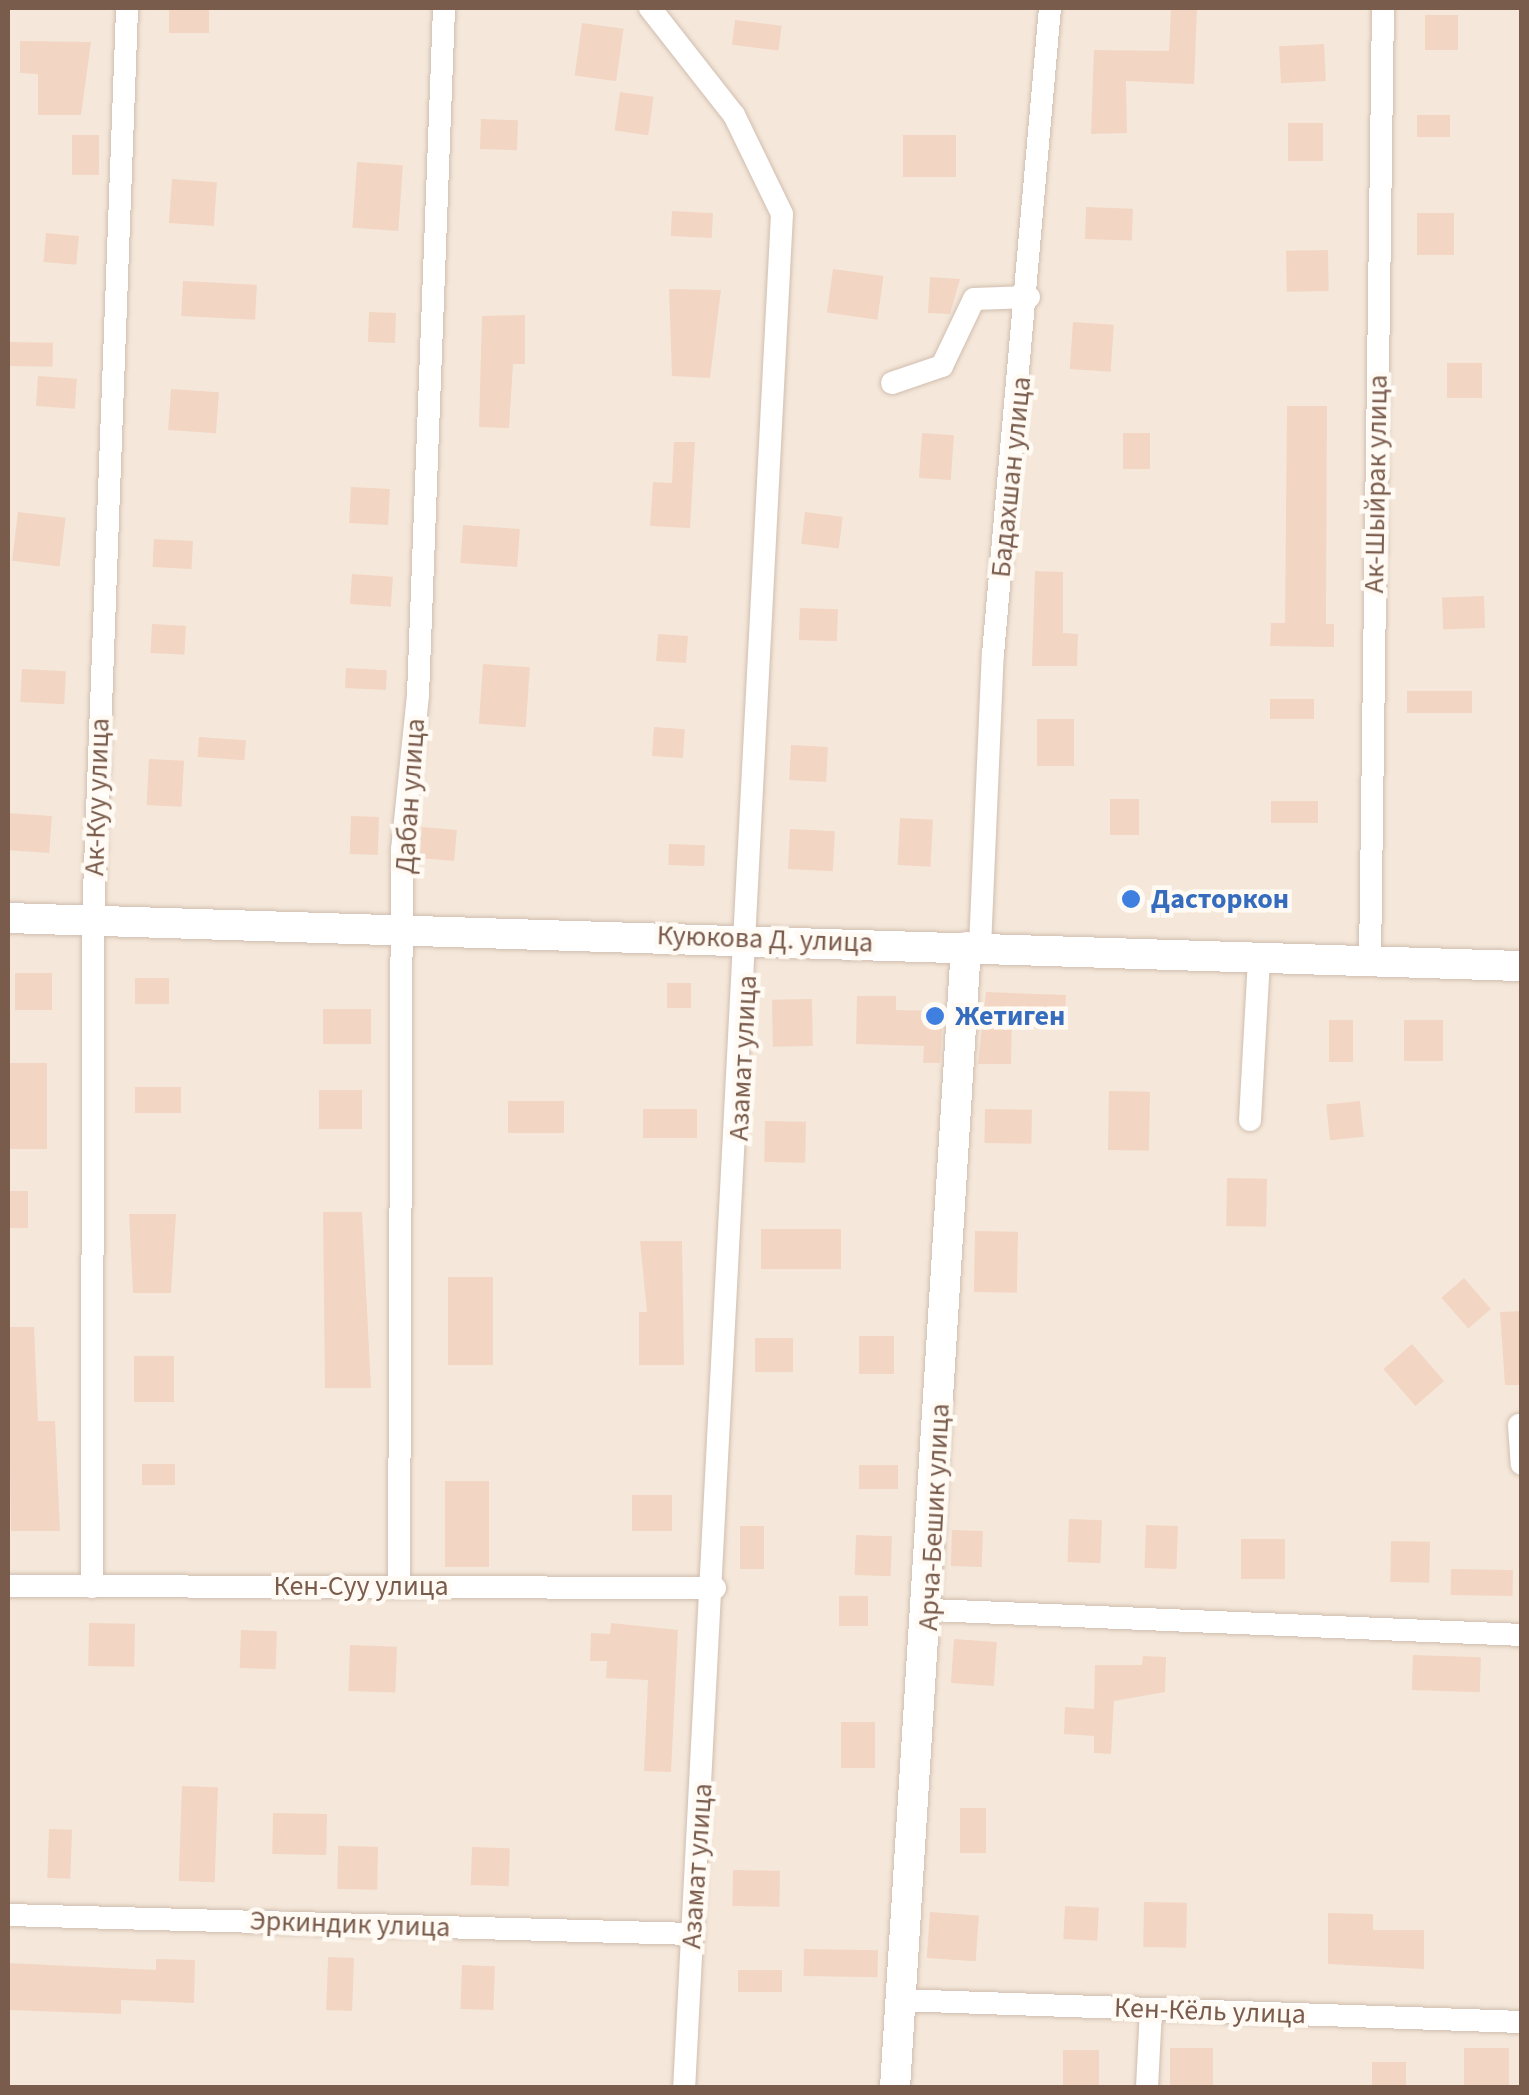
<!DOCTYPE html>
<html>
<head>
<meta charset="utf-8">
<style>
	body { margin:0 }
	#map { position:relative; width:1529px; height:2095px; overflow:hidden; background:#fdf6ec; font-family:"Source Sans 3",sans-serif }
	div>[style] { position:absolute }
	.residential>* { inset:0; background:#f5e8da; transform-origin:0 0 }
	.building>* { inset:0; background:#f3d5c3; transform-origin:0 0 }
	.roads { filter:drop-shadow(0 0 2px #d1beb0) drop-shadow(0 0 2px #d1beb0) }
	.minor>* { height:22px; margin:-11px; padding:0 11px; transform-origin:11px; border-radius:11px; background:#fff }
	.tertiary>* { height:30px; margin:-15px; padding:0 15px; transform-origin:15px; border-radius:15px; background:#fff }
	.dots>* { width:28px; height:28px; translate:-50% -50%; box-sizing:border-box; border:5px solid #fffaf3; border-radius:50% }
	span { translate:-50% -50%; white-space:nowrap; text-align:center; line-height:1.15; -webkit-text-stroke:9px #fffaf3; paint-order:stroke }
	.street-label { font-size:28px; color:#7a5c4d }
	.shop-label { font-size:28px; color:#366cbe; font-weight:700 }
	.left { translate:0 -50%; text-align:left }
	.frame { position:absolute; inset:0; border:10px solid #7a5c4d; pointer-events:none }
</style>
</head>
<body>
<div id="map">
	<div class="residential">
		<div style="left:8px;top:8px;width:1513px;height:2079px"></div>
	</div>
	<div class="building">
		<div style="left:169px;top:8px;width:40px;height:25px"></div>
		<div style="clip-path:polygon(1171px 8px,1197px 8px,1194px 84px,1126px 81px,1127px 133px,1091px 134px,1094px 50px,1169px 51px)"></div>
		<div style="left:1458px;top:15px;width:35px;height:33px;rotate:90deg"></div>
		<div style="left:735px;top:20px;width:47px;height:25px;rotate:7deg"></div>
		<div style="left:582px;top:23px;width:42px;height:53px;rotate:8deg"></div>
		<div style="clip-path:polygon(20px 41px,91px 42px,81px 115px,38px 115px,38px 74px,20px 73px)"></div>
		<div style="left:1324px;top:44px;width:37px;height:45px;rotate:87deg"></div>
		<div style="left:620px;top:92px;width:34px;height:39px;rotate:8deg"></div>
		<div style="left:1417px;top:115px;width:33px;height:22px"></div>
		<div style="left:481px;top:119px;width:37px;height:30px;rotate:2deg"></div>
		<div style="left:1288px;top:123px;width:35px;height:38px"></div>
		<div style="left:72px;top:135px;width:27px;height:40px"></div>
		<div style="left:903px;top:135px;width:53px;height:42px"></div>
		<div style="left:357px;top:162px;width:46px;height:66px;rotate:4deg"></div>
		<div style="left:172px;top:179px;width:45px;height:44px;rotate:4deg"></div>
		<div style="left:1086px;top:207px;width:47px;height:32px;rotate:2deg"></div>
		<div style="left:672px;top:211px;width:41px;height:25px;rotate:3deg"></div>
		<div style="left:1454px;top:213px;width:42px;height:37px;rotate:90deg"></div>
		<div style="left:46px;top:233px;width:33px;height:29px;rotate:5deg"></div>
		<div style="left:1328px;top:250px;width:41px;height:42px;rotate:89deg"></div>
		<div style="left:833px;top:269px;width:51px;height:44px;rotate:8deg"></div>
		<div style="clip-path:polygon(930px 277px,960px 279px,950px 314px,928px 313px)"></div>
		<div style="left:183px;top:281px;width:74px;height:35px;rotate:3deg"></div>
		<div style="clip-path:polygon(669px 289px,721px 290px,710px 378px,672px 376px)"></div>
		<div style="left:369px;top:312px;width:27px;height:30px;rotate:2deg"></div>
		<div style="clip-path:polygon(525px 315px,525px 364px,513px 364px,509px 428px,479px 427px,482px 316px)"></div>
		<div style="left:1073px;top:322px;width:41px;height:47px;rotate:4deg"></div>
		<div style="left:8px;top:342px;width:45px;height:24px;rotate:1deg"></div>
		<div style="left:1447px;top:363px;width:35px;height:35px"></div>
		<div style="left:38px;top:376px;width:39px;height:30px;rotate:4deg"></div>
		<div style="left:171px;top:389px;width:48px;height:41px;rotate:4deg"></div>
		<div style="clip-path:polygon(1287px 406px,1327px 406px,1326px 624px,1334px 624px,1334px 647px,1270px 646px,1271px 623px,1285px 623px)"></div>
		<div style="left:922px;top:433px;width:32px;height:45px;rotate:4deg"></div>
		<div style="left:1123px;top:433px;width:27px;height:36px"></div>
		<div style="clip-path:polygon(674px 442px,695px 442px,690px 528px,650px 526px,653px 482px,672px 483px)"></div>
		<div style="left:351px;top:487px;width:39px;height:36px;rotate:3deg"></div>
		<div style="left:18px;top:512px;width:48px;height:49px;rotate:7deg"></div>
		<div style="left:805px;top:512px;width:38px;height:32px;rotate:7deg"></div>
		<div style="left:463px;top:525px;width:57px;height:38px;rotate:4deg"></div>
		<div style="left:154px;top:539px;width:39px;height:28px;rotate:3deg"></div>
		<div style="clip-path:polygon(1035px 571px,1063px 572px,1063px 633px,1078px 634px,1077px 666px,1032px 666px)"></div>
		<div style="left:352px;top:574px;width:41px;height:30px;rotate:4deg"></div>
		<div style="left:1484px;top:596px;width:32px;height:42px;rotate:88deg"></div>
		<div style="left:800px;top:608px;width:38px;height:32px;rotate:2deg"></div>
		<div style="left:152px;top:624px;width:34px;height:29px;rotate:3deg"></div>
		<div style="left:658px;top:634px;width:30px;height:27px;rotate:4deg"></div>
		<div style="left:483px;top:664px;width:47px;height:60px;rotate:4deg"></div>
		<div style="left:346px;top:668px;width:41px;height:20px;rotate:3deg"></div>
		<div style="left:22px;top:669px;width:44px;height:33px;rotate:3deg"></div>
		<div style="left:1407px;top:691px;width:65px;height:22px"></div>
		<div style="left:1270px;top:699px;width:44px;height:20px"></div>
		<div style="left:1037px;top:719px;width:37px;height:47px"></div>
		<div style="left:654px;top:727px;width:31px;height:29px;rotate:4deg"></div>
		<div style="left:199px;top:737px;width:47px;height:20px;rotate:4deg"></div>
		<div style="left:791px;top:745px;width:37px;height:35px;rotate:3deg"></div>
		<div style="left:149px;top:759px;width:35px;height:46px;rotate:3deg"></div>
		<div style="left:1110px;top:799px;width:29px;height:36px"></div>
		<div style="left:1271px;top:801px;width:47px;height:22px"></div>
		<div style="left:8px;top:813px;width:44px;height:37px;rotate:4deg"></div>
		<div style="left:351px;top:816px;width:28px;height:38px;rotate:2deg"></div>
		<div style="left:900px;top:818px;width:33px;height:47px;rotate:3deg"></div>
		<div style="left:422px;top:827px;width:35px;height:31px;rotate:5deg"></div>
		<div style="left:790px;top:829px;width:45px;height:40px;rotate:3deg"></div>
		<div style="left:669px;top:844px;width:36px;height:21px;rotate:2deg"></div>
		<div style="left:15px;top:973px;width:37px;height:37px"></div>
		<div style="left:135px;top:978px;width:34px;height:26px"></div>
		<div style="left:667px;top:983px;width:24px;height:25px"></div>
		<div style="clip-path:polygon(986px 992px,1066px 995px,1065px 1018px,1012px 1018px,1011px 1064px,978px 1064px)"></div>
		<div style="clip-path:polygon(857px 996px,896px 996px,896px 1010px,943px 1011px,940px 1063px,923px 1063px,924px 1046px,856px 1044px)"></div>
		<div style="left:812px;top:999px;width:47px;height:40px;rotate:89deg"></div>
		<div style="left:323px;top:1009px;width:48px;height:35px"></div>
		<div style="left:1329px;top:1020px;width:24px;height:42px"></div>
		<div style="left:1404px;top:1020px;width:39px;height:41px"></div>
		<div style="left:8px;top:1063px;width:39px;height:86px"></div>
		<div style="left:135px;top:1087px;width:46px;height:26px"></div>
		<div style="left:319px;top:1090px;width:43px;height:39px"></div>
		<div style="left:1109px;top:1091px;width:41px;height:59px;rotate:1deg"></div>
		<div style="left:508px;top:1101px;width:56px;height:32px"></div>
		<div style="left:1360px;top:1101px;width:36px;height:34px;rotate:84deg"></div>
		<div style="left:643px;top:1109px;width:54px;height:29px"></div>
		<div style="left:985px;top:1109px;width:47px;height:34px;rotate:1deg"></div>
		<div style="left:765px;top:1121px;width:41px;height:41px;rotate:1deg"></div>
		<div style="left:1227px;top:1178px;width:40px;height:48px;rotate:1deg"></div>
		<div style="left:8px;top:1191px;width:20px;height:37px"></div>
		<div style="clip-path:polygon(323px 1212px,362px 1212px,371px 1388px,325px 1388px)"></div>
		<div style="clip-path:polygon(129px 1214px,176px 1214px,171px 1293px,133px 1293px)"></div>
		<div style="left:761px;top:1229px;width:80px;height:40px"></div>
		<div style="left:975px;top:1231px;width:43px;height:61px;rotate:1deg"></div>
		<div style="clip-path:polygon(640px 1241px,682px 1241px,684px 1365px,639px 1365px,639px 1312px,647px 1312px)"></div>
		<div style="left:448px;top:1277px;width:45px;height:88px"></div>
		<div style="left:1464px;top:1278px;width:41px;height:30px;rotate:49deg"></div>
		<div style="clip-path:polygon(1522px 1311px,1522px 1385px,1505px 1385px,1500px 1312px)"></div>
		<div style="clip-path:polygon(8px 1327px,34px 1327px,38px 1421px,55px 1421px,60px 1531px,11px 1531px)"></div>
		<div style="left:859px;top:1336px;width:35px;height:38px"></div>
		<div style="left:755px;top:1338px;width:38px;height:34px"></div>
		<div style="left:1412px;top:1344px;width:49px;height:38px;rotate:49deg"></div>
		<div style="left:134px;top:1356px;width:40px;height:46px"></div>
		<div style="left:142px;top:1464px;width:33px;height:21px"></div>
		<div style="left:859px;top:1465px;width:39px;height:24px"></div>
		<div style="left:445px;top:1481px;width:44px;height:86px"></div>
		<div style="left:632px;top:1495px;width:40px;height:36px"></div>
		<div style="left:1069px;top:1519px;width:33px;height:43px;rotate:2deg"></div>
		<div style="left:1146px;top:1525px;width:32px;height:43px;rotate:2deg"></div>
		<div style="left:740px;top:1526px;width:24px;height:43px"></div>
		<div style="left:952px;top:1530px;width:31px;height:36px;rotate:2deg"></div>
		<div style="left:856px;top:1535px;width:36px;height:40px;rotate:2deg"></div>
		<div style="left:1241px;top:1539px;width:44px;height:40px"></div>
		<div style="left:1391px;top:1541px;width:39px;height:41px;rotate:1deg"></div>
		<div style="left:1451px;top:1569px;width:62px;height:26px;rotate:1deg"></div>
		<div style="left:839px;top:1596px;width:29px;height:30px"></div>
		<div style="left:89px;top:1623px;width:46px;height:43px;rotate:1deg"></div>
		<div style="clip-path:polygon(611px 1623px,678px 1630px,671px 1772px,644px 1771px,648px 1680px,606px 1678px,607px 1661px,590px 1661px,591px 1633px,610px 1634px)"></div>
		<div style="left:241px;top:1630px;width:36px;height:38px;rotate:2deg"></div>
		<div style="left:954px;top:1639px;width:43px;height:44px;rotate:4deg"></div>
		<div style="left:350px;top:1645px;width:47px;height:46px;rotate:2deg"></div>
		<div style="left:1413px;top:1655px;width:68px;height:35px;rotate:2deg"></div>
		<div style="clip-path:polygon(1143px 1656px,1166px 1657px,1165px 1692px,1114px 1701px,1111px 1754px,1094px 1753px,1094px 1736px,1064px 1734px,1065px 1707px,1094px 1709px,1095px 1665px,1142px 1665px)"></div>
		<div style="left:841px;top:1722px;width:34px;height:46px"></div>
		<div style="left:182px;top:1786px;width:36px;height:95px;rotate:2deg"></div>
		<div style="left:960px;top:1808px;width:26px;height:45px"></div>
		<div style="left:273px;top:1813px;width:54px;height:41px;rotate:1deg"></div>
		<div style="left:49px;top:1829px;width:23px;height:49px;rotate:2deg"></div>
		<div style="left:338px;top:1846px;width:40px;height:43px;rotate:1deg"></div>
		<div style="left:472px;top:1847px;width:38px;height:38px;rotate:2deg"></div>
		<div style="left:733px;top:1870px;width:47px;height:36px;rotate:1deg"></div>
		<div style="left:1144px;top:1902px;width:43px;height:45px;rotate:1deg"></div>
		<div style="left:1065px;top:1906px;width:34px;height:33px;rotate:3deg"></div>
		<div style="left:930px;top:1912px;width:49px;height:46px;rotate:4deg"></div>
		<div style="clip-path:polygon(1328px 1913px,1373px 1914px,1373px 1930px,1424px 1930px,1424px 1969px,1328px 1964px)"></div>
		<div style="left:804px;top:1949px;width:74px;height:27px;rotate:1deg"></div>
		<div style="left:328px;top:1957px;width:26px;height:53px;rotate:2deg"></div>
		<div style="clip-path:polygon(156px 1959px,195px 1960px,194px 2003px,121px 2000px,121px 2014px,8px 2010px,8px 1963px,156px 1970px)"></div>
		<div style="left:462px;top:1965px;width:33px;height:44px;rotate:2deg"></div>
		<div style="left:738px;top:1970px;width:44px;height:22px"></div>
		<div style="left:1170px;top:2048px;width:43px;height:40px"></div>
		<div style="left:1464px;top:2048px;width:45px;height:40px"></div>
		<div style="left:1063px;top:2050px;width:36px;height:38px"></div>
		<div style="left:1372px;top:2062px;width:34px;height:26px"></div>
	</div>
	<div class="roads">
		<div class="minor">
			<div style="left:650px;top:8px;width:136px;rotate:51.9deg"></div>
			<div style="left:734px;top:115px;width:110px;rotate:64.1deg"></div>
			<div style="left:782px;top:214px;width:1877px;rotate:92.99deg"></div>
			<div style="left:892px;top:383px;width:53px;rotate:-18.8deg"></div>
			<div style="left:942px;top:366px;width:74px;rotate:-64.5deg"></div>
			<div style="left:974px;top:299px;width:55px;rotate:-2.1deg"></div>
			<div style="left:980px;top:947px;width:293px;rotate:-87.5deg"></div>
			<div style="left:993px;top:654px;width:649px;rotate:-84.96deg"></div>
			<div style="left:1370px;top:961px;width:953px;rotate:-89.22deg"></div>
			<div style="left:1250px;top:1120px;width:163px;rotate:-86.8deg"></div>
			<div style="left:1519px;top:1425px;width:39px;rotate:86deg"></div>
			<div style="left:8px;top:1586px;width:707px;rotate:0.16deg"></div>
			<div style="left:399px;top:1586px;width:736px;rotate:-89.77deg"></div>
			<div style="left:402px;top:850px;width:156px;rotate:-84.1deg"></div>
			<div style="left:418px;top:695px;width:687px;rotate:-87.83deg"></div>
			<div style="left:92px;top:1587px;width:667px;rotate:-89.91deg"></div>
			<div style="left:93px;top:920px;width:913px;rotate:-87.86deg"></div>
			<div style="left:931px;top:1610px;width:592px;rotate:2.42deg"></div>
			<div style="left:8px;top:1915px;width:685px;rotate:1.59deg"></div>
			<div style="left:898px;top:2000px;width:624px;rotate:2.02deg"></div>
			<div style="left:1147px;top:2088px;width:79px;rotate:-87.1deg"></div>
		</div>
		<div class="tertiary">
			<div style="left:8px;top:918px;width:1515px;rotate:1.82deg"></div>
			<div style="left:895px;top:2088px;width:1143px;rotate:-86.44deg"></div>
		</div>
	</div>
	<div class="dots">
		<div style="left:1131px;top:899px;background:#3f7fe0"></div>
		<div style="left:935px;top:1016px;background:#3f7fe0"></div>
	</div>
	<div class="street-label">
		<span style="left:1011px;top:477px;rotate:-84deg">Бадахшан улица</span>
		<span style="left:1376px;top:484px;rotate:-89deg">Ак-Шыйрак улица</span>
		<span style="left:410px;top:796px;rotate:-86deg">Дабан улица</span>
		<span style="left:97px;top:797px;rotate:-88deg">Ак-Куу улица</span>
		<span style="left:765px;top:939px;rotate:2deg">Куюкова Д. улица</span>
		<span style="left:743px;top:1058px;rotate:-87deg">Азамат улица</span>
		<span style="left:934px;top:1517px;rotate:-87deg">Арча-Бешик улица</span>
		<span style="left:361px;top:1586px">Кен-Суу улица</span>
		<span style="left:697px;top:1866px;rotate:-86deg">Азамат улица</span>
		<span style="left:350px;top:1924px;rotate:2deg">Эркиндик улица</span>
		<span style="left:1210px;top:2011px;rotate:2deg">Кен-Кёль улица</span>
	</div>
	<div class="shop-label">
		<span class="left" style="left:1151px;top:899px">Дасторкон</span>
		<span class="left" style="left:955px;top:1016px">Жетиген</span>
	</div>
	<div class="frame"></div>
</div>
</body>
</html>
